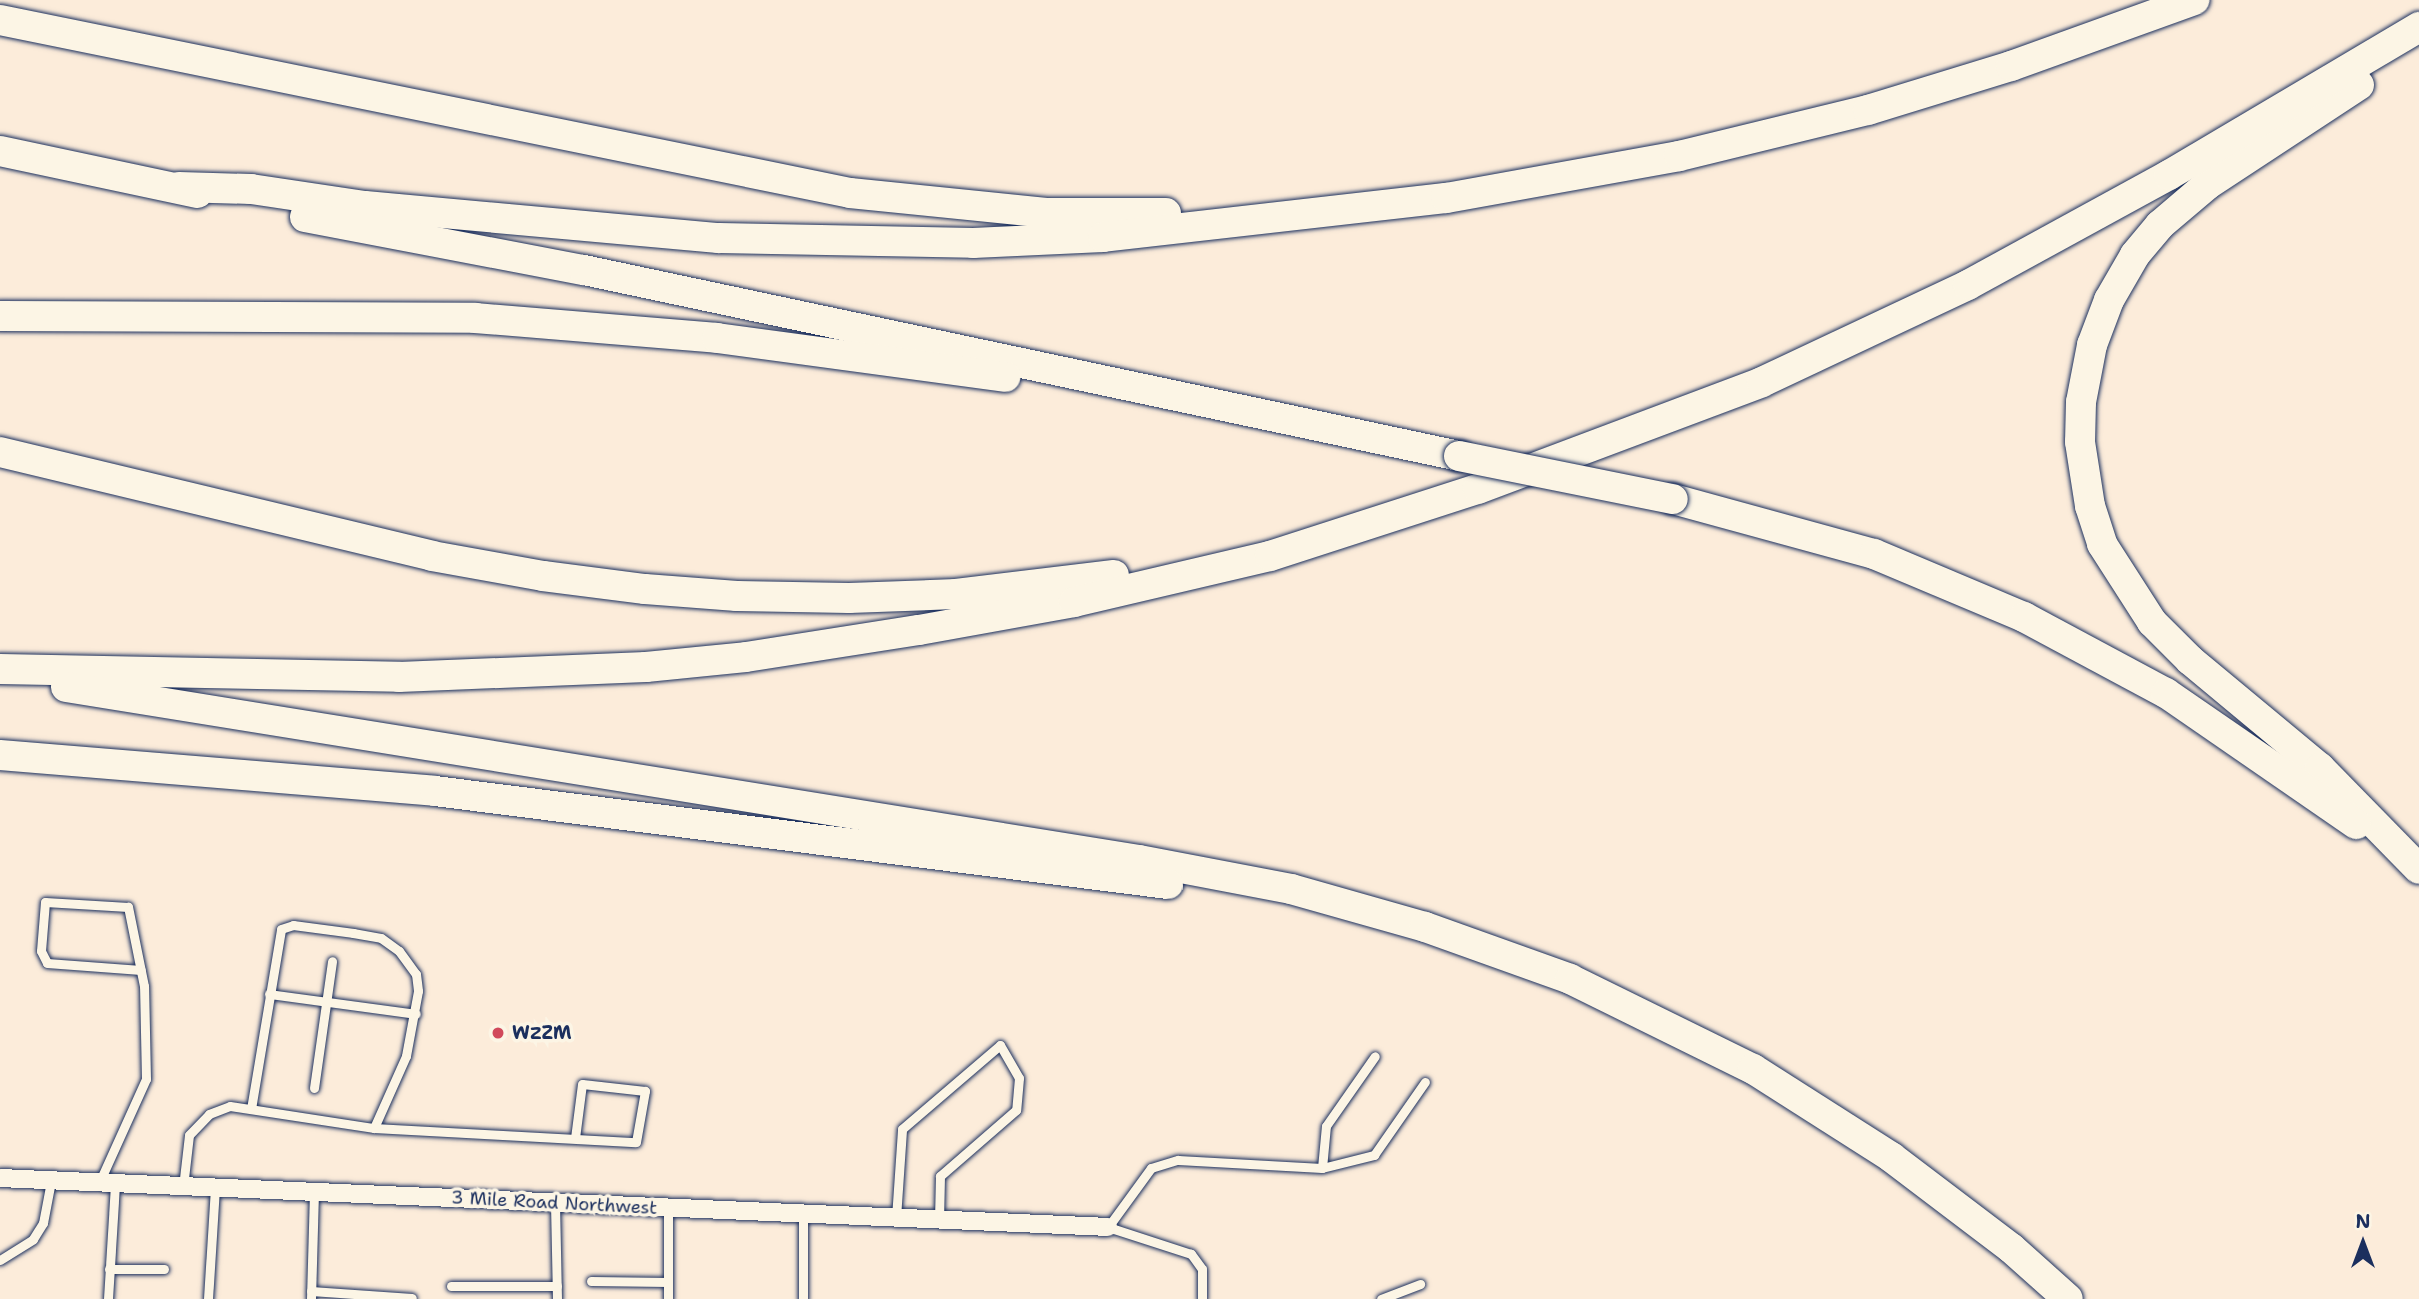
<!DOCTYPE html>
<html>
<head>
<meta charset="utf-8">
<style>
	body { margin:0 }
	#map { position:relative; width:2419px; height:1299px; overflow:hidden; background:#fcecda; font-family:"Shantell Sans",sans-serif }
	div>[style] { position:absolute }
	.roads { filter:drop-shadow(0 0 2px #1b2f5e) drop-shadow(0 0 2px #1b2f5e) }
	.service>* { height:9px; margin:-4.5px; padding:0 4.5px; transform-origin:4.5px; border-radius:4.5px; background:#fcf5e5 }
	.minor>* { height:18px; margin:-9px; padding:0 9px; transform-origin:9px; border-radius:9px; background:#fcf5e5 }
	.motorway>* { height:30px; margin:-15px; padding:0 15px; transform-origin:15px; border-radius:15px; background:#fcf5e5 }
	.bridges { filter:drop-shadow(0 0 2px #1b2f5e) drop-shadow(0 0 2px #1b2f5e) }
	.motorway-bridge>* { height:30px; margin:-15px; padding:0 15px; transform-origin:15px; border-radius:15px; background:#fcf5e5 }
	.dots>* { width:19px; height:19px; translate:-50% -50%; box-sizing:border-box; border:4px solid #fcf5e5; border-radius:50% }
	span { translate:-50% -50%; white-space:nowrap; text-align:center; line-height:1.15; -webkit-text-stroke:7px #fcf5e5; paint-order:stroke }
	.poi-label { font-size:18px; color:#1b2f5e; font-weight:700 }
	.left { translate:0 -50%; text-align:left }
	.street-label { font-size:18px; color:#1b2f5e }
	.north { position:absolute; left:2328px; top:1208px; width:70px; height:70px; -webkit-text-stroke:5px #fcf5e5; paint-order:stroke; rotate:0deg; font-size:19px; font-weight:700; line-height:28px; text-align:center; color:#1b2f5e }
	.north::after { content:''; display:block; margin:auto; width:24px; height:32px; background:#1b2f5e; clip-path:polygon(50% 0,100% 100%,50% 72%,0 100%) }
</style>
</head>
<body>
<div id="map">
	<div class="roads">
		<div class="service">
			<div style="left:269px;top:994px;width:148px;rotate:7.7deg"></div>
			<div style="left:314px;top:1088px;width:128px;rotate:-81.9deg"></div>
			<div style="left:251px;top:1109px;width:182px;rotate:-80.5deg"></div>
			<div style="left:281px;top:929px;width:13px;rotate:-18deg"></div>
			<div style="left:293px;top:925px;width:61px;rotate:7.6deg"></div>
			<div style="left:353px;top:933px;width:28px;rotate:10deg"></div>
			<div style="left:381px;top:938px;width:22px;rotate:36deg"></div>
			<div style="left:399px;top:951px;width:29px;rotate:54deg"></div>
			<div style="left:416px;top:974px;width:17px;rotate:83deg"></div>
			<div style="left:418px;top:991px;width:66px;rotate:100.5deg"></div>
			<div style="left:406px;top:1056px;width:79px;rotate:114deg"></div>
			<div style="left:1322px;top:1168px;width:42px;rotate:-84.6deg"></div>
			<div style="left:1326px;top:1126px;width:85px;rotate:-55deg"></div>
			<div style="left:99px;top:1183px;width:114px;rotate:-65.7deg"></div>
			<div style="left:146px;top:1079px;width:93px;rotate:-91.2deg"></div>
			<div style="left:144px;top:986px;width:81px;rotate:-101.4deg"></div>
			<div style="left:128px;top:907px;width:83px;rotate:-176.6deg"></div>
			<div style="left:45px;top:902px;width:49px;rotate:94.7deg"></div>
			<div style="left:41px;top:951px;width:13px;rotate:63deg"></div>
			<div style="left:47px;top:963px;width:94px;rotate:4.3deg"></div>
			<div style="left:183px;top:1187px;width:52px;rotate:-83.4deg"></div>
			<div style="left:189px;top:1135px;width:29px;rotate:-46deg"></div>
			<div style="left:209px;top:1114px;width:22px;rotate:-21deg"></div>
			<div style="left:230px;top:1106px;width:146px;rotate:8.7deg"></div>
			<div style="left:374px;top:1128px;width:262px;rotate:3.1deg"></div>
			<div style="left:636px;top:1142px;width:52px;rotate:-80deg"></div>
			<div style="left:645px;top:1091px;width:63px;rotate:-173.7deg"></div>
			<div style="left:582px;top:1084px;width:54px;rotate:97.4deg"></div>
			<div style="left:555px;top:1203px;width:96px;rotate:88.8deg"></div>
			<div style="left:668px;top:1208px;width:91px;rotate:90deg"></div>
			<div style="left:803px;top:1214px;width:85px;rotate:90deg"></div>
			<div style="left:896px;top:1218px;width:89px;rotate:-86.1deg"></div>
			<div style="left:902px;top:1129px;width:129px;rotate:-40.6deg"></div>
			<div style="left:1000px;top:1045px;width:38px;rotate:60deg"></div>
			<div style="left:1019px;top:1078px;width:32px;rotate:95deg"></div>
			<div style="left:1016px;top:1110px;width:101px;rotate:139deg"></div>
			<div style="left:940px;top:1176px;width:44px;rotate:91.3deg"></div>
			<div style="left:0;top:1260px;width:39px;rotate:-32deg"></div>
			<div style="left:33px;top:1239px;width:19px;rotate:-58deg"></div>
			<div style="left:43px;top:1223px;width:43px;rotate:-79.2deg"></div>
			<div style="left:109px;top:1269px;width:55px"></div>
			<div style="left:591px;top:1281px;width:77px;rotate:0.7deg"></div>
			<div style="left:451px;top:1286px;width:106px"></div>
			<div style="left:311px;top:1291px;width:101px;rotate:4deg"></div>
			<div style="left:108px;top:1299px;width:115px;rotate:-86.5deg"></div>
			<div style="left:208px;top:1299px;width:111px;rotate:-86.4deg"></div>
			<div style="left:311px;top:1299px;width:107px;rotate:-88.4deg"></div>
			<div style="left:1202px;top:1299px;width:30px;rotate:-90deg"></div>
			<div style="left:1202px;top:1269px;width:19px;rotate:-126deg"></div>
			<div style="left:1191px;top:1254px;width:87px;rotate:-162deg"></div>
			<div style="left:1108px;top:1227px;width:73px;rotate:-53.9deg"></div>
			<div style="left:1151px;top:1168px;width:28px;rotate:-17deg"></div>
			<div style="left:1178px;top:1160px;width:144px;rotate:3.2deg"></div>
			<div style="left:1322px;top:1168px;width:54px;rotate:-14deg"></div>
			<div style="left:1374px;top:1155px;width:89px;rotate:-55.1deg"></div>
			<div style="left:1381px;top:1299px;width:42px;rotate:-21deg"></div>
		</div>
		<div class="minor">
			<div style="left:0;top:1178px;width:1109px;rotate:2.53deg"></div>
		</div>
		<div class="motorway">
			<div style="left:0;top:20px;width:867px;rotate:11.5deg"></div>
			<div style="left:850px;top:193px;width:197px;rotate:5.8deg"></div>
			<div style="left:1046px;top:213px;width:120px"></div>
			<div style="left:2359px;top:85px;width:182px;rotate:146.7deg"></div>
			<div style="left:2207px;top:185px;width:62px;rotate:139.6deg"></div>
			<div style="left:2160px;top:225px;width:39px;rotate:130deg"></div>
			<div style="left:2135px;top:255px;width:52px;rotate:120deg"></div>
			<div style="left:2109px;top:300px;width:48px;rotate:110.7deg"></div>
			<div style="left:2092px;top:345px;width:58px;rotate:100.9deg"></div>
			<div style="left:2081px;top:402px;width:40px;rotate:91.4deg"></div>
			<div style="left:2080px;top:442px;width:65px;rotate:81.1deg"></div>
			<div style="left:2090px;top:506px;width:40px;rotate:72deg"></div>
			<div style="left:2102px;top:544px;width:93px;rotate:57.3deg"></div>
			<div style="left:2152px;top:622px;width:54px;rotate:45deg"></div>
			<div style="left:2190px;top:660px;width:169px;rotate:39.7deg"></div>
			<div style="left:2320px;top:768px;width:141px;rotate:45.6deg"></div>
			<div style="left:0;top:151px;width:202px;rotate:12deg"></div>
			<div style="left:179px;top:187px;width:72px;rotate:1.6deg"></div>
			<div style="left:251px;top:189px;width:115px;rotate:8.5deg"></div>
			<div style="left:365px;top:206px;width:355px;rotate:5.2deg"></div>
			<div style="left:719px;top:238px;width:254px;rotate:1.1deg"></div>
			<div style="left:973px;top:243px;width:130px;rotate:-2.6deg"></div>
			<div style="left:1103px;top:237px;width:345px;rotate:-6.5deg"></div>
			<div style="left:1446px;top:198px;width:237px;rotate:-10.2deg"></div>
			<div style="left:1679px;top:156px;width:195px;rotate:-13.7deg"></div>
			<div style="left:1868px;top:110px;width:150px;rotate:-17.1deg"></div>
			<div style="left:2011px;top:66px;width:195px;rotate:-19.8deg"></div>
			<div style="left:305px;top:217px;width:284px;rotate:10.8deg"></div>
			<div style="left:584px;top:270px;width:895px;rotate:12deg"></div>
			<div style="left:0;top:316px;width:475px;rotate:0.2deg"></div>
			<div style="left:475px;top:318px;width:243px;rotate:4.7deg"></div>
			<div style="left:717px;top:338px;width:291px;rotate:7.7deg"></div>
			<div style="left:0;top:452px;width:444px;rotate:13.5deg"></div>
			<div style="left:432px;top:556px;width:113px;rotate:10.2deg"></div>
			<div style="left:543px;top:576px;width:103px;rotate:7.3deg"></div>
			<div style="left:645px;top:589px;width:92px;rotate:4.4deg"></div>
			<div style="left:737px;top:596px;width:112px;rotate:1deg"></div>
			<div style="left:849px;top:598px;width:107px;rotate:-2.1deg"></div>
			<div style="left:956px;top:594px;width:159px;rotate:-6.9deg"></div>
			<div style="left:1673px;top:499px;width:208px;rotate:15.3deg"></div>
			<div style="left:1874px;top:554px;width:163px;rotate:22.8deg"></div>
			<div style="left:2024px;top:617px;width:161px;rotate:28.2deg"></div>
			<div style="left:2166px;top:693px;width:231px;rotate:34.6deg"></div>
			<div style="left:0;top:669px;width:399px;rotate:1.1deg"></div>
			<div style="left:399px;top:677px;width:247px;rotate:-2.3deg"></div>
			<div style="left:646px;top:667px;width:100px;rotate:-5.7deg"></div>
			<div style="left:746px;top:657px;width:175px;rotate:-8.9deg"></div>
			<div style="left:919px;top:630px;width:158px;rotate:-10.2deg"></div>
			<div style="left:1074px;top:602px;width:201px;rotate:-13.2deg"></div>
			<div style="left:1270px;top:556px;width:219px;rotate:-17.9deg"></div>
			<div style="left:1478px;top:489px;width:303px;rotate:-20.6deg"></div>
			<div style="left:1762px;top:382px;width:228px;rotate:-25.2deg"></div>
			<div style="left:1968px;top:285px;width:229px;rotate:-28.7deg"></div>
			<div style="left:2169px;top:175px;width:291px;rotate:-30.6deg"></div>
			<div style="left:66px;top:687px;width:1087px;rotate:9.16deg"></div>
			<div style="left:1139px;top:860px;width:155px;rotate:10.8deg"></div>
			<div style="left:1291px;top:889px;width:139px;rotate:15.8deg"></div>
			<div style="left:1425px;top:927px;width:154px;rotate:19.7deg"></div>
			<div style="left:1570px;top:979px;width:204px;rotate:26.2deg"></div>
			<div style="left:1753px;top:1069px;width:164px;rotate:32.5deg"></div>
			<div style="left:1891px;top:1157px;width:151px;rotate:37.2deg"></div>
			<div style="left:2011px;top:1248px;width:76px;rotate:41.8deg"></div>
			<div style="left:0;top:755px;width:436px;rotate:4.7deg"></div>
			<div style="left:435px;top:791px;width:739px;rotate:7.23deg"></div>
		</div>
	</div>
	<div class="bridges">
		<div class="motorway-bridge">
			<div style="left:1459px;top:456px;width:218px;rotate:11.4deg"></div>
		</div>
	</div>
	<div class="dots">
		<div style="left:498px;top:1033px;background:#d1495b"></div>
	</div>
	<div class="poi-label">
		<span class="left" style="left:512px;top:1033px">WZZM</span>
	</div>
	<div class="street-label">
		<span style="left:554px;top:1203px;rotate:3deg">3 Mile Road Northwest</span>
	</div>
	<div class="north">N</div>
</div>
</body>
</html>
